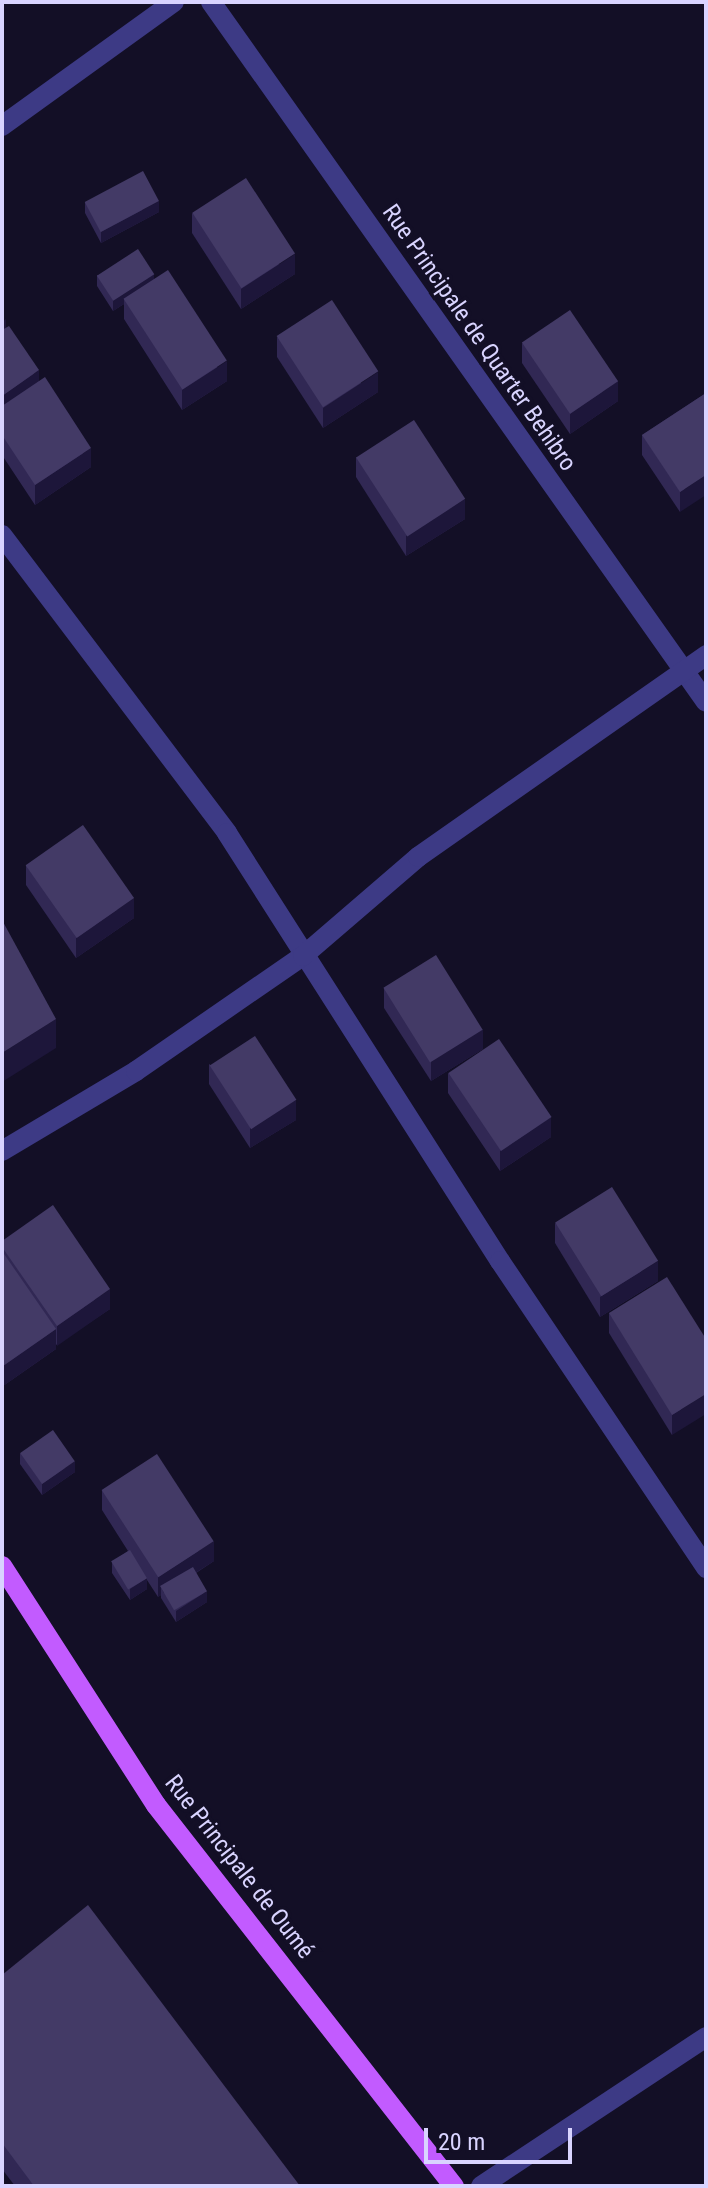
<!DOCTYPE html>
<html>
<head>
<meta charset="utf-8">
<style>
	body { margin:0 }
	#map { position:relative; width:708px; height:2188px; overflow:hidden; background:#130f26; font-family:"Roboto Condensed",sans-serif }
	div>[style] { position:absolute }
	.minor>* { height:20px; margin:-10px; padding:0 10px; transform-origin:10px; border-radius:10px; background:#3d3a85 }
	.major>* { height:20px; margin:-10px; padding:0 10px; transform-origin:10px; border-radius:10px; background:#c25bff }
	.wall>* { inset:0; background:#312854 }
	.shaded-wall>* { inset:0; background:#1d163a }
	.building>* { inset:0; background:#433a66; transform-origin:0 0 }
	span { translate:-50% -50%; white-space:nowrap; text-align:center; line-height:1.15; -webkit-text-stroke:7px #130f26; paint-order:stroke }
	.street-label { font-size:24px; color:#d9d4ff }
	.frame { position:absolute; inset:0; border:4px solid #d9d4ff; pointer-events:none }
	.scale { position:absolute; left:424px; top:2128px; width:148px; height:36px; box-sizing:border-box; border:4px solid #d9d4ff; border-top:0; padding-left:10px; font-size:24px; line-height:28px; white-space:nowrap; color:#d9d4ff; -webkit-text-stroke:6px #130f26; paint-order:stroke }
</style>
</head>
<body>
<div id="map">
	<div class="minor">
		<div style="left:211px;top:2px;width:857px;rotate:54.73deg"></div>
		<div style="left:2px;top:126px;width:212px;rotate:-35.8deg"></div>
		<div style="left:2px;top:535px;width:373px;rotate:52.9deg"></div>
		<div style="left:227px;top:833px;width:508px;rotate:57.47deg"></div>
		<div style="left:500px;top:1261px;width:370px;rotate:56.1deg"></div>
		<div style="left:2px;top:1151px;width:156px;rotate:-30.8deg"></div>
		<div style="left:136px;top:1071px;width:203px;rotate:-34.6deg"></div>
		<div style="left:303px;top:956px;width:152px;rotate:-40.7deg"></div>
		<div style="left:418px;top:857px;width:352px;rotate:-35deg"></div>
		<div style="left:481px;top:2186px;width:270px;rotate:-33.5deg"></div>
	</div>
	<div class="major">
		<div style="left:2px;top:1566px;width:284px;rotate:57.2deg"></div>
		<div style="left:156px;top:1805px;width:484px;rotate:52deg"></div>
	</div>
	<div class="wall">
		<div style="clip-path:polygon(85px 202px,159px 212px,101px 243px,85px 213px)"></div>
		<div style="clip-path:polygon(192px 213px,295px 274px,241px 309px,192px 233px)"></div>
		<div style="clip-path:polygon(97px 275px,154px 280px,227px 381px,182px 410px,124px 319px,124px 304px,113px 311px,97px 286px)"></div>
		<div style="clip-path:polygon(2px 313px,6px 328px,91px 467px,35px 505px,2px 455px)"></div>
		<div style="clip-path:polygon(277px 337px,378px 392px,323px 428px,277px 357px)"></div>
		<div style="clip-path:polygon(522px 343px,618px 401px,570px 434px,522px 363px)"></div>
		<div style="clip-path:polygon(706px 393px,680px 512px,642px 455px,642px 435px)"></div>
		<div style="clip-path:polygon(356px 457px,465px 519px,406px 556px,356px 477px)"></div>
		<div style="clip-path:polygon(26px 865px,134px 918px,76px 958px,26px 885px)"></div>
		<div style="clip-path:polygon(384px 988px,483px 1049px,431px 1081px,384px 1008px)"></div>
		<div style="clip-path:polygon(209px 1064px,296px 1120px,250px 1148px,209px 1084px)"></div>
		<div style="clip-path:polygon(448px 1073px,551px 1137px,500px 1171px,448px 1093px)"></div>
		<div style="clip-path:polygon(555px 1223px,658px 1281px,600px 1317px,555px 1243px)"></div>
		<div style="clip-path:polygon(2px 1241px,110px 1309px,56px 1345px,56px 1349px,3px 1386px,2px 1384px)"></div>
		<div style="clip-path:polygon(609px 1313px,706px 1339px,672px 1435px,609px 1333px)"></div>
		<div style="clip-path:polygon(20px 1453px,75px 1472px,42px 1495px,20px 1464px)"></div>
		<div style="clip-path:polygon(102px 1490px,214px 1561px,196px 1573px,207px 1602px,176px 1622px,161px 1598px,161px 1595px,158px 1597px,147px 1580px,147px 1589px,130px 1600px,112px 1573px,112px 1562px,128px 1551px,102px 1510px)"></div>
		<div style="clip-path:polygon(2px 1975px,300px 2186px,15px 2186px,2px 2169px)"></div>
	</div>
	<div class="shaded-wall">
		<div style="clip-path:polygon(159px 201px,159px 212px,101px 243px,101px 232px)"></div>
		<div style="clip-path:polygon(295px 254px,295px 274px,241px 309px,241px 289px)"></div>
		<div style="clip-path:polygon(154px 274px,154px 285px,124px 299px,124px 304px,113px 311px,113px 300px)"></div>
		<div style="clip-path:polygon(6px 319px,6px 339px,2px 342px,2px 322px)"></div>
		<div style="clip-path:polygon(227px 361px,227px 381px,182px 410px,182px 390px)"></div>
		<div style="clip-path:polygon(39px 370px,39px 390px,2px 416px,2px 396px)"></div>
		<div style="clip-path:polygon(378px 372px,378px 392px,323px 428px,323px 408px)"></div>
		<div style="clip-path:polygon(618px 381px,618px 401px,570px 434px,570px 414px)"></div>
		<div style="clip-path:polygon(91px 448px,91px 467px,35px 505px,35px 485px)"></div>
		<div style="clip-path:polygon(706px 475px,706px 495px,680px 512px,680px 492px)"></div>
		<div style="clip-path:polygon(465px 499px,465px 519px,406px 556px,406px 536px)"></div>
		<div style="clip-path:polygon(134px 898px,134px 918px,76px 958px,76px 938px)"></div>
		<div style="clip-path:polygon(56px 1019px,56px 1048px,2px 1082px,2px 1053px)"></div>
		<div style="clip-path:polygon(483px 1029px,483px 1049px,431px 1081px,431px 1061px)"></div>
		<div style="clip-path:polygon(296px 1100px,296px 1120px,250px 1148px,250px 1128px)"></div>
		<div style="clip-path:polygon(551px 1117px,551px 1137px,500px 1171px,500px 1151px)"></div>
		<div style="clip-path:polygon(658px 1261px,658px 1281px,600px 1317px,600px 1297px)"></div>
		<div style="clip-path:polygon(110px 1289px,110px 1309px,57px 1346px,57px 1326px)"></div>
		<div style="clip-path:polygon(56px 1329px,56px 1349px,3px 1386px,3px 1366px)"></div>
		<div style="clip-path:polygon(706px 1394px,706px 1414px,672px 1435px,672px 1415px)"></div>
		<div style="clip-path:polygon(75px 1461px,75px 1472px,42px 1495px,42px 1484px)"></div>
		<div style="clip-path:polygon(214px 1541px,214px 1561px,164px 1593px,161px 1587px,161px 1595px,158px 1597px,158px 1577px)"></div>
		<div style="clip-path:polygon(147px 1578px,147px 1589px,130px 1600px,130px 1589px)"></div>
		<div style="clip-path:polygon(207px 1591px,207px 1602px,176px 1622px,176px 1611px)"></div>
	</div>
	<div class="building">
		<div style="left:143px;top:171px;width:34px;height:66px;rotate:62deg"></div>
		<div style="left:246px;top:178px;width:90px;height:64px;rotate:57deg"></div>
		<div style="left:138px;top:249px;width:30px;height:49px;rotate:57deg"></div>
		<div style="left:168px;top:270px;width:108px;height:53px;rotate:57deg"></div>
		<div style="left:332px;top:300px;width:85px;height:66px;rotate:57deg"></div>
		<div style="left:570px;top:310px;width:86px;height:58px;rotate:56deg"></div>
		<div style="clip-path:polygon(9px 326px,39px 370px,2px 396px,2px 330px)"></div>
		<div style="clip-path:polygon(45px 377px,91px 448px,35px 485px,2px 435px,2px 406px)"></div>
		<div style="clip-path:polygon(706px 393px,706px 475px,680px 492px,642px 435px)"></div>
		<div style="left:414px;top:420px;width:94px;height:69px;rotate:57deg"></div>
		<div style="left:83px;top:825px;width:89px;height:70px;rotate:55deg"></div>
		<div style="clip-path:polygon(2px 920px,56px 1019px,2px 1053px)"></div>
		<div style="left:436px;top:955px;width:88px;height:62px;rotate:58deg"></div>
		<div style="left:255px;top:1036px;width:76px;height:54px;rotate:57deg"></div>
		<div style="left:499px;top:1039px;width:94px;height:61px;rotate:56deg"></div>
		<div style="left:612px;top:1187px;width:87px;height:67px;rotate:58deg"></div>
		<div style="clip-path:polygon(53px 1205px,110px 1289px,57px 1326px,2px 1247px,2px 1241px)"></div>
		<div style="clip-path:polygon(2px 1251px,56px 1329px,3px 1366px,2px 1364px)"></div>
		<div style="clip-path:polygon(667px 1277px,706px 1339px,706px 1394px,672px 1415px,609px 1313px)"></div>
		<div style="left:53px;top:1430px;width:38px;height:40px;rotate:55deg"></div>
		<div style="left:157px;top:1454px;width:104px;height:66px;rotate:57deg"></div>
		<div style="left:130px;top:1550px;width:33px;height:22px;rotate:59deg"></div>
		<div style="left:193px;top:1567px;width:28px;height:38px;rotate:60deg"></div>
		<div style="clip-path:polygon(88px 1905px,300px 2186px,34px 2186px,2px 2143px,2px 1975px)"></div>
	</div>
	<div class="street-label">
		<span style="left:479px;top:338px;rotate:55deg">Rue Principale de Quarter Behibro</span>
		<span style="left:239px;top:1867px;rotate:52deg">Rue Principale de Oumé</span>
	</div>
	<div class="frame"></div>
	<div class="scale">20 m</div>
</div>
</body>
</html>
